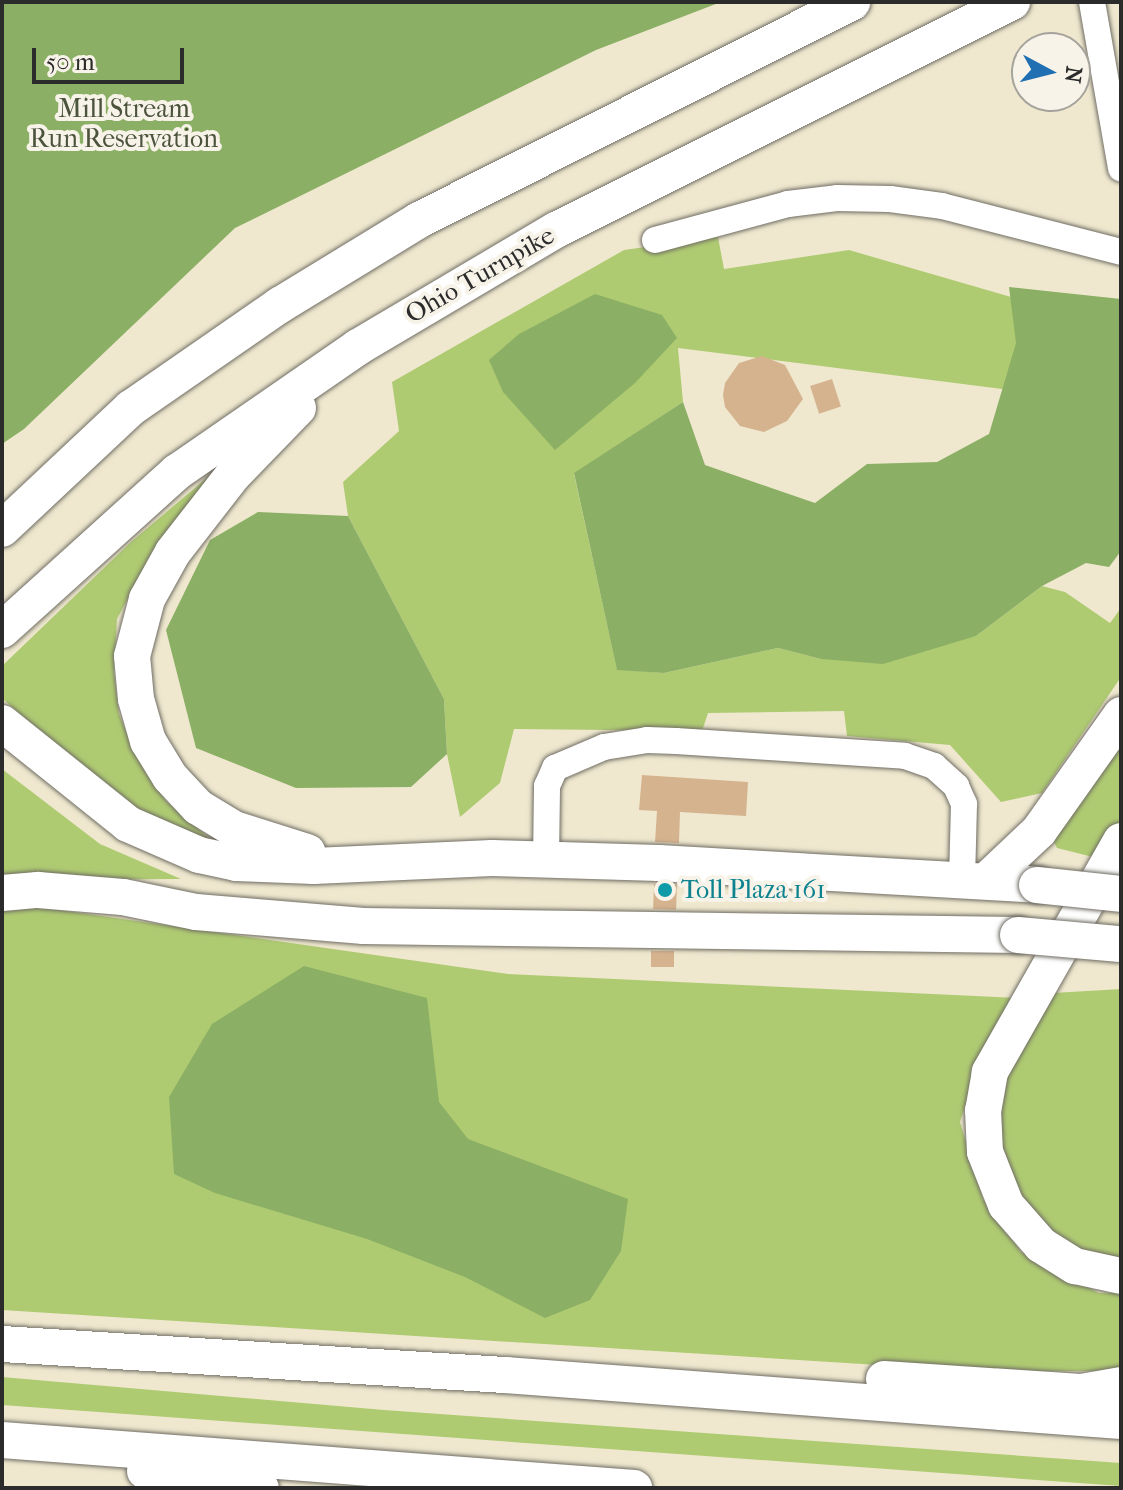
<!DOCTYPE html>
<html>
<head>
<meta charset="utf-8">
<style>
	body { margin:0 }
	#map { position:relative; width:1123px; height:1490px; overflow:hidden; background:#efe8cf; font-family:"IM FELL French Canon",serif }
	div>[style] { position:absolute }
	.green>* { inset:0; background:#afcb72 }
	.forest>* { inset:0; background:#8baf64 }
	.building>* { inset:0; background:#d6b38f; transform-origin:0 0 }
	.roads { filter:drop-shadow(0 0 2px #706d64) drop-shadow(0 0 2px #706d64) }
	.minor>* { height:26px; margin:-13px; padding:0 13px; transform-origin:13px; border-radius:13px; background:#fff }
	.highway>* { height:36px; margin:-18px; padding:0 18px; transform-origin:18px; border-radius:18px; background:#fff }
	.bridges { filter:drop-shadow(0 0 2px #706d64) drop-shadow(0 0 2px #706d64) }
	.highway-bridge>* { height:36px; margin:-18px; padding:0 18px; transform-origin:18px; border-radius:18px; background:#fff }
	.dots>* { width:22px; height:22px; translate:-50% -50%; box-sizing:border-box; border:4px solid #f7f3e8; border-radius:50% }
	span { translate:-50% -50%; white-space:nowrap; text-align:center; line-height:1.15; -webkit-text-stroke:8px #f7f3e8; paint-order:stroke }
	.park-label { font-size:26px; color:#4c533d }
	.street-label { font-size:26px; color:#2b2b2b }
	.culture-label { font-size:26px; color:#0d838f }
	.left { translate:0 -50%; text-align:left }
	.frame { position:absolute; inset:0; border:4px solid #2b2b2b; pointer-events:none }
	.north { position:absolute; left:1011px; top:32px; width:80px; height:80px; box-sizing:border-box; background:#f7f3e8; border:2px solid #a5a39c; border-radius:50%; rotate:97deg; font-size:22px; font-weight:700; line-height:32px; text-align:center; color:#2b2b2b }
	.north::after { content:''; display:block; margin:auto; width:28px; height:36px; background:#1f6fb2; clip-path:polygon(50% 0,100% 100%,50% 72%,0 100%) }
	.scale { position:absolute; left:32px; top:48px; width:152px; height:36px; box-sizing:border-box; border:4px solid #2b2b2b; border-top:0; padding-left:10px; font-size:24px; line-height:28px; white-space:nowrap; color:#2b2b2b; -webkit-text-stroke:6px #f7f3e8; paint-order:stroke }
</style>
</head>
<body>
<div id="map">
	<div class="green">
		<div style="clip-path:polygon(718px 237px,724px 269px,849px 250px,1121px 329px,1121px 404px,678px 348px,683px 402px,574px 474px,617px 669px,664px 673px,778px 648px,821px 659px,976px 636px,1042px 586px,1065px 592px,1110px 623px,1121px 608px,1121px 677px,1042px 793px,1001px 802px,950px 745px,847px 736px,844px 711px,708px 713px,702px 731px,514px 729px,500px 783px,460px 817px,447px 754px,444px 699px,348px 516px,343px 482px,399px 431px,392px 382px,624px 250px)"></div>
		<div style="clip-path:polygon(215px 471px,147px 562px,117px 619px,114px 672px,119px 714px,137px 758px,166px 801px,210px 839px,188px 836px,111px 798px,2px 698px,2px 666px,131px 542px)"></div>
		<div style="clip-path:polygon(1121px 736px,1121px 818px,1097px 858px,1057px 848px,1053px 840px)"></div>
		<div style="clip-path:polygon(2px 769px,100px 844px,181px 879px,2px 880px)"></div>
		<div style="clip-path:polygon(17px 904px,508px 974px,1018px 998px,988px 1039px,960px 1122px,983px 1199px,1021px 1252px,1099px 1293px,1121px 1293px,1121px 1371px,974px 1371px,2px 1310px,2px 906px)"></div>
		<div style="clip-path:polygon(1121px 989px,1121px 1267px,1064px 1252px,1004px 1182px,999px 1089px,1053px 993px)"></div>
		<div style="clip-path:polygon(2px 1377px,384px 1410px,1121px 1463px,1121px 1486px,2px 1405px)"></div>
	</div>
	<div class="forest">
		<div style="clip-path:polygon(2px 2px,721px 2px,596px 50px,235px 228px,24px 429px,2px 444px)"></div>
		<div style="clip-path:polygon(1009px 287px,1121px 299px,1121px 551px,1109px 567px,1086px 563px,1042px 586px,976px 636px,883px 664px,821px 659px,778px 648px,664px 673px,617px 670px,574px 473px,683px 402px,705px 465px,815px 503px,867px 464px,937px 462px,989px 434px,1016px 343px)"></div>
		<div style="clip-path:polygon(595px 294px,662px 315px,677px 338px,635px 383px,555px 450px,503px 392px,489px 360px,519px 334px)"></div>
		<div style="clip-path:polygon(258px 512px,348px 516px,444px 699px,447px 754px,411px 787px,296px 788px,196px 748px,166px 630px,210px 540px)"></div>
		<div style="clip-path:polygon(304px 966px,427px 998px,439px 1102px,468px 1139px,628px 1199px,621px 1251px,590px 1300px,545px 1318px,465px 1277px,367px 1239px,215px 1193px,174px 1174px,169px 1097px,212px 1024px)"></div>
	</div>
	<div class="building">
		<div style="clip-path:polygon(762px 356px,785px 365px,803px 399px,787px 421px,764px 432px,740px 426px,725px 407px,723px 395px,725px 383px,739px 363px)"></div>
		<div style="left:832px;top:379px;width:29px;height:23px;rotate:72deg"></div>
		<div style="clip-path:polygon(642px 775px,748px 782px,746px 816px,680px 812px,679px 843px,655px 842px,657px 811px,639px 810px)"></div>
		<div style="left:654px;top:884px;width:23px;height:25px;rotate:2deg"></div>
		<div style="left:651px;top:951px;width:23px;height:16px"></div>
	</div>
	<div class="roads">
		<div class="minor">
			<div style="left:1092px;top:2px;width:169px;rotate:80.1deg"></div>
			<div style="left:655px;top:240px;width:138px;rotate:-15.1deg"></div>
			<div style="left:788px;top:204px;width:49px;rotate:-7deg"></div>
			<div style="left:837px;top:198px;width:53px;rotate:1.1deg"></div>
			<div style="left:890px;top:199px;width:52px;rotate:7.7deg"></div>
			<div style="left:942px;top:206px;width:185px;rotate:14.4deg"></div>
			<div style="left:546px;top:860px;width:74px;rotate:-89.2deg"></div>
			<div style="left:547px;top:786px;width:20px;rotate:-66deg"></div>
			<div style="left:555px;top:768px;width:53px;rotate:-23.2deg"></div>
			<div style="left:604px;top:747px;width:44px;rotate:-9.2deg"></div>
			<div style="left:647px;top:740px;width:29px;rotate:2deg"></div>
			<div style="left:676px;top:741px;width:229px;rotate:3.7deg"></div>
			<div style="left:905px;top:756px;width:31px;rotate:19deg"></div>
			<div style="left:934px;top:766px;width:30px;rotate:42deg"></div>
			<div style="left:956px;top:786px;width:20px;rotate:66deg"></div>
			<div style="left:964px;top:804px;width:76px;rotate:91.5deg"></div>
		</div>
		<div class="highway">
			<div style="left:298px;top:408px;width:93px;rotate:134.1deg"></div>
			<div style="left:233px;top:475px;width:98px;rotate:127.9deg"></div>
			<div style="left:173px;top:552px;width:54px;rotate:119deg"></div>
			<div style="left:147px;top:599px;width:59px;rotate:104.7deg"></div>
			<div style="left:132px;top:656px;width:43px;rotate:84.7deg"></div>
			<div style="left:136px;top:699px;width:44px;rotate:74.1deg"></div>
			<div style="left:148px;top:741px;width:42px;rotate:58.6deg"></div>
			<div style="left:170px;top:777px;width:41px;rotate:47deg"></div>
			<div style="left:198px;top:807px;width:42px;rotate:31.4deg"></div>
			<div style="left:234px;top:829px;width:77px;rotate:17.5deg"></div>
			<div style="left:2px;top:529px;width:177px;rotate:-43.2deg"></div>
			<div style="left:131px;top:408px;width:181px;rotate:-34.7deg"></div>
			<div style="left:280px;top:305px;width:163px;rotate:-31.4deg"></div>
			<div style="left:419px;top:220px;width:485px;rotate:-26.7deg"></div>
			<div style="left:2px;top:630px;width:236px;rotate:-42.1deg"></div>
			<div style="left:177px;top:472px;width:220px;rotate:-34.6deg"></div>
			<div style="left:358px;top:347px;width:230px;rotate:-30.6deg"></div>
			<div style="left:556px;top:230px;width:510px;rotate:-26.57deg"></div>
			<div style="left:2px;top:723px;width:161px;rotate:38.7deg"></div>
			<div style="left:128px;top:824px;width:77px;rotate:23.6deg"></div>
			<div style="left:199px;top:855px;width:38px;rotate:12deg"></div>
			<div style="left:236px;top:863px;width:78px;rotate:2.2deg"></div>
			<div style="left:314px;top:866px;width:178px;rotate:-2.6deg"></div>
			<div style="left:492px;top:858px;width:167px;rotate:1.7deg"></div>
			<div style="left:659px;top:863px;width:379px;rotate:3.3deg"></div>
			<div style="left:1121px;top:841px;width:266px;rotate:119.6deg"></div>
			<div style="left:990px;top:1072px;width:39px;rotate:100deg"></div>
			<div style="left:983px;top:1110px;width:42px;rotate:87.3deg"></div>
			<div style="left:985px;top:1152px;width:57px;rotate:68.4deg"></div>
			<div style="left:1006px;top:1205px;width:53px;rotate:48.8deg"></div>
			<div style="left:1041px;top:1245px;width:40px;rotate:32deg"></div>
			<div style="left:1075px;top:1266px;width:47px;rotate:12.3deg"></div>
			<div style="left:986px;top:881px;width:73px;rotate:-43.3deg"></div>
			<div style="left:1039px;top:831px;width:142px;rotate:-54.7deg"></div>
			<div style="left:2px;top:893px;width:36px;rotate:-5deg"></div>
			<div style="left:38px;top:890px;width:85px;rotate:4.7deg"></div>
			<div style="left:123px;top:897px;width:75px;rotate:11.6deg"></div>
			<div style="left:196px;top:912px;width:168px;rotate:4.8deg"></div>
			<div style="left:363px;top:926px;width:655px;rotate:0.79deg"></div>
			<div style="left:2px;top:1344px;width:504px;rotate:3.53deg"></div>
			<div style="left:505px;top:1375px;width:618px;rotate:4.27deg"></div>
			<div style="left:884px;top:1379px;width:197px;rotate:3.8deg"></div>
			<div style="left:1081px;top:1392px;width:41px;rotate:-9.9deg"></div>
			<div style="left:2px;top:1440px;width:634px;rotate:4.34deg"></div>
			<div style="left:145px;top:1471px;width:117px;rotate:8.3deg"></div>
		</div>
	</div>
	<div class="bridges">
		<div class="highway-bridge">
			<div style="left:1037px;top:885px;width:84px;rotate:6.1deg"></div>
			<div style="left:1018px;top:935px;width:100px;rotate:5.1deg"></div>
		</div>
	</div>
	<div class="dots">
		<div style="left:665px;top:890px;background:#0f9aa8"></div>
	</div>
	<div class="park-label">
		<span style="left:124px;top:124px">Mill Stream<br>Run Reservation</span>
	</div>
	<div class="street-label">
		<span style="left:480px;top:275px;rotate:-30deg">Ohio Turnpike</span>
	</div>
	<div class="culture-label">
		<span class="left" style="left:681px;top:890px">Toll Plaza 161</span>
	</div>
	<div class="frame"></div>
	<div class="north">N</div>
	<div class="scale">50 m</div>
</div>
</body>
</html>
